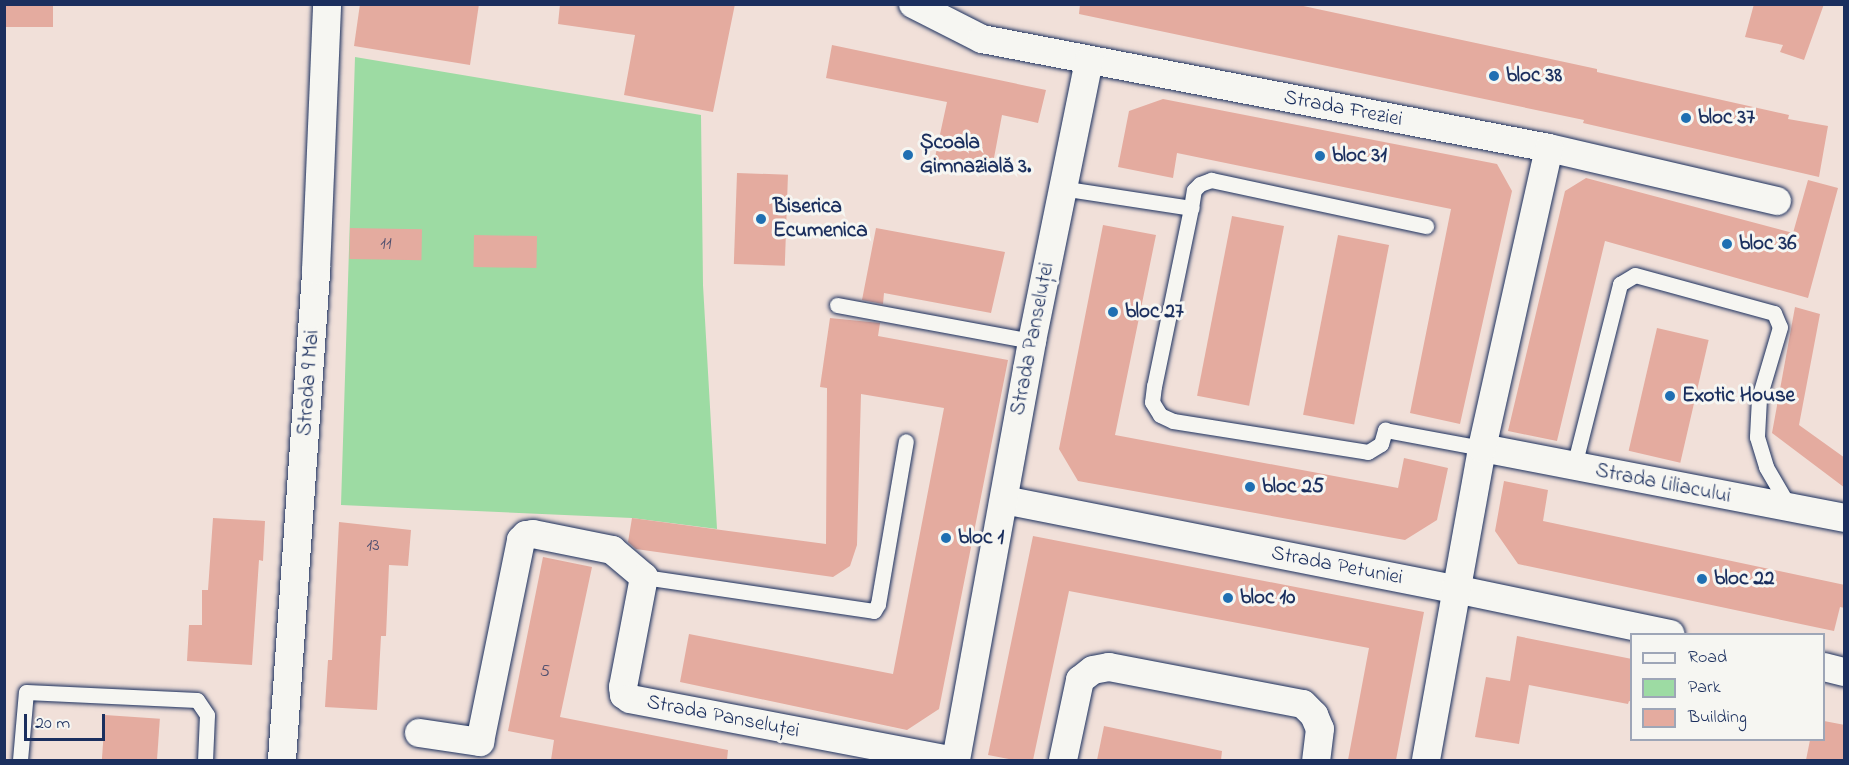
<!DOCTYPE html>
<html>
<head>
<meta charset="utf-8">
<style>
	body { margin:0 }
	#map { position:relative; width:1849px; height:765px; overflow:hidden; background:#f1e0d9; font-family:"Indie Flower",sans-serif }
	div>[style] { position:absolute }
	.green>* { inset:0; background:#9ddba3 }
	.building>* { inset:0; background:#e4ab9f; transform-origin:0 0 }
	.roads { filter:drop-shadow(0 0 2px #1b2f5e) drop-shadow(0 0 2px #1b2f5e) }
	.lane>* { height:15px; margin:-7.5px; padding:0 7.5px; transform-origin:7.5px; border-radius:7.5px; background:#f6f6f2 }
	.street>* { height:28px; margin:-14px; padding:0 14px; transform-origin:14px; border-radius:14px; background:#f6f6f2 }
	.dots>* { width:16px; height:16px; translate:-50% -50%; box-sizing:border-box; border:3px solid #f6f6f2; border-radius:50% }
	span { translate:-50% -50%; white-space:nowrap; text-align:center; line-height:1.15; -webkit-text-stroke:6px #f6f6f2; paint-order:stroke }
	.number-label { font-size:18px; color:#4d4e6e }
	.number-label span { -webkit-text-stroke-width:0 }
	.poi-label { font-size:21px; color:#1b2f5e; font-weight:700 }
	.left { translate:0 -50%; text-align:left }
	.street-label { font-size:21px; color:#1b2f5e }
	.frame { position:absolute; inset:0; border:6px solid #1b2f5e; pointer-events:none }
	.legend { position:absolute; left:1630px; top:633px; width:195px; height:108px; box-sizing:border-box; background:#f6f6f2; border:2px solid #9ea6b7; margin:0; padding:8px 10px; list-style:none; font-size:18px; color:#1b2f5e }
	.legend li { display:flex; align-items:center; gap:12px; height:30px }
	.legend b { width:30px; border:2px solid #9ea6b7 }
	.scale { position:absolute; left:24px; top:714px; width:81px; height:27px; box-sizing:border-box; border:3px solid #1b2f5e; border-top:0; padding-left:8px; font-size:18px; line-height:21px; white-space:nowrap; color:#1b2f5e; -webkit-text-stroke:4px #f6f6f2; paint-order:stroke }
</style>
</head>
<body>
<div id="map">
	<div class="green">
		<div style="clip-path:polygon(355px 57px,701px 115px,703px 285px,717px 529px,632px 518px,341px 505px)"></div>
	</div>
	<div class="building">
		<div style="left:4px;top:4px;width:49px;height:23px"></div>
		<div style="clip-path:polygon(360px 4px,479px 4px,470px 65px,354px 46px)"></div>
		<div style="clip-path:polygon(560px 4px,735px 4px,713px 112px,624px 95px,635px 35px,558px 24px)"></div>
		<div style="clip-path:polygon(1080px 4px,1294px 4px,1597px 69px,1597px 72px,1789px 115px,1788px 119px,1828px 126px,1819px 177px,1583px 123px,1584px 120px,1079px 14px)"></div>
		<div style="clip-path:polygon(1754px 4px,1824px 4px,1804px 60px,1780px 52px,1783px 45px,1745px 37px)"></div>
		<div style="clip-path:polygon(832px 45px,1046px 90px,1038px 123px,1002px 115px,991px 174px,934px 162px,947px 102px,826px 78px)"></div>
		<div style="clip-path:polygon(1163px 99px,1497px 164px,1512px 191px,1460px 424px,1410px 413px,1451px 209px,1177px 153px,1173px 178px,1118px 167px,1129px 111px)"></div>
		<div style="left:737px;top:173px;width:51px;height:91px;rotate:2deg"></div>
		<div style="clip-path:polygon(1586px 178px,1793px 233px,1808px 180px,1838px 188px,1808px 298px,1605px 241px,1557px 441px,1508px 431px,1565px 191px)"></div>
		<div style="left:1232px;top:216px;width:53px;height:183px;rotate:11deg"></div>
		<div style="clip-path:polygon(1103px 225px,1156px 235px,1115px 435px,1398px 488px,1404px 458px,1448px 468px,1437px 520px,1405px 540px,1078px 481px,1059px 449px)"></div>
		<div style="left:350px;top:228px;width:72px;height:31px;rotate:1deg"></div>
		<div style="clip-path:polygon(876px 228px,1005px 252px,991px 313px,884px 293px,883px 304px,862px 300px)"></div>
		<div style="left:474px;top:235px;width:63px;height:32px;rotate:1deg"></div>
		<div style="left:1338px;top:235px;width:52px;height:183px;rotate:11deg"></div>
		<div style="clip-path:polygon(1795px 307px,1820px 314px,1799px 425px,1845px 458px,1845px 488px,1772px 433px)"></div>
		<div style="clip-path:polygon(830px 318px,880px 323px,878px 336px,1008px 360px,939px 709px,907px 730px,680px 682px,689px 634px,893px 674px,944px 408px,861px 394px,857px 545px,850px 566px,833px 577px,636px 549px,628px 542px,632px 518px,826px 544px,827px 388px,820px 387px)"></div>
		<div style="left:1657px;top:328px;width:53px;height:126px;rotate:13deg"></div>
		<div style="clip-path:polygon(1504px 481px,1548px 490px,1543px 521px,1845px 585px,1845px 608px,1840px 607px,1834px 631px,1518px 564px,1495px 531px)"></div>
		<div style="clip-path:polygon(213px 518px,265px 521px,263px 561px,259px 560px,252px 665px,187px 661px,189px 625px,202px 625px,202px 590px,208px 590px)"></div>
		<div style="clip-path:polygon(339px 522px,411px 530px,408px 566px,389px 565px,386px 636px,381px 636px,377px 710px,325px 707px,328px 660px,332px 660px)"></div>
		<div style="clip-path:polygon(1033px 536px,1424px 612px,1396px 760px,1348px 760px,1369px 648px,1069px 591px,1033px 760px,1014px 760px,988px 755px)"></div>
		<div style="clip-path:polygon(543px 557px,592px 567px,560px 717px,728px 750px,727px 760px,551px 760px,554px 740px,508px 731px)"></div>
		<div style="clip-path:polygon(1517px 636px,1632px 659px,1632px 702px,1629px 701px,1628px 704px,1529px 685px,1519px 744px,1475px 737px,1486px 677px,1510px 681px)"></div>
		<div style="left:105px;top:715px;width:55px;height:45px;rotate:4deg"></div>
		<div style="clip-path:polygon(1824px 721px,1845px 725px,1845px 760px,1806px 760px,1810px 740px,1824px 740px)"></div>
		<div style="clip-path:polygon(1104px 726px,1222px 751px,1221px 760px,1097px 760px)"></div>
	</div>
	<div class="roads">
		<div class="lane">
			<div style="left:1061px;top:188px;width:132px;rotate:8.7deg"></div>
			<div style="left:1191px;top:208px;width:182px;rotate:101.7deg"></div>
			<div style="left:1154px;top:386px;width:16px;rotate:97deg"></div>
			<div style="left:1152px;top:402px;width:15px;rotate:58deg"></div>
			<div style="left:1160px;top:415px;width:14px;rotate:25deg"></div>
			<div style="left:1173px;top:421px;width:197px;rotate:9deg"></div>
			<div style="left:1368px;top:452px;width:15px;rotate:-32deg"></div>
			<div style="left:1381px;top:444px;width:15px;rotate:-74deg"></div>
			<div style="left:1385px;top:430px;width:99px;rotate:10.5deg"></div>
			<div style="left:1191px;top:208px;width:18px;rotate:-81deg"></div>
			<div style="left:1194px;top:190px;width:8px;rotate:-45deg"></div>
			<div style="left:1200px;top:184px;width:12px;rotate:-20deg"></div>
			<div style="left:1211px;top:180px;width:220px;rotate:12.1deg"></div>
			<div style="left:837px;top:305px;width:198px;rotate:10.5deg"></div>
			<div style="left:1574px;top:466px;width:188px;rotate:-75.8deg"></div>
			<div style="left:1620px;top:284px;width:17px;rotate:-31deg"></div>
			<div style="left:1635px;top:275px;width:144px;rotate:15.3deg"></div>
			<div style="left:1774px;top:313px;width:15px;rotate:67deg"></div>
			<div style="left:1780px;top:327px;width:74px;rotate:106.5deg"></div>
			<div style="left:1759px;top:398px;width:39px;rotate:93deg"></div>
			<div style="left:1757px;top:437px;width:31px;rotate:73deg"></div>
			<div style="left:1766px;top:467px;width:48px;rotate:59.7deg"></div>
			<div style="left:644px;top:577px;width:232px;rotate:8.4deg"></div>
			<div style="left:874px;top:611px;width:8px;rotate:-60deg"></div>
			<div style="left:878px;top:604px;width:165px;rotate:-80.3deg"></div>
			<div style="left:20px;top:760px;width:68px;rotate:-85deg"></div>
			<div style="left:26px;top:692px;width:171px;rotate:2.7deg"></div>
			<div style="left:197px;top:700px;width:18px;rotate:56deg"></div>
			<div style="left:207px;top:715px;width:45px;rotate:92.5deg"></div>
		</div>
		<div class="street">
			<div style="left:913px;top:4px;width:77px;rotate:26.9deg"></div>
			<div style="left:982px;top:39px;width:577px;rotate:10.88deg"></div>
			<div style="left:1549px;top:148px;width:234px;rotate:13.1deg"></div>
			<div style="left:1482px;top:448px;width:369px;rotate:10.9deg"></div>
			<div style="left:1004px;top:500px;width:460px;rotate:11.2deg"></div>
			<div style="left:1455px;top:589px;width:220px;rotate:11.8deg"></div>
			<div style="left:1824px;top:667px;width:21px;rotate:14deg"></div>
			<div style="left:419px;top:733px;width:62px;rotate:8.4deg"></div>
			<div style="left:480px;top:742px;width:206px;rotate:-78.5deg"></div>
			<div style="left:521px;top:540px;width:7px;rotate:-45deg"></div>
			<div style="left:526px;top:535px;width:7px;rotate:-8deg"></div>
			<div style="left:533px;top:534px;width:81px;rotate:11.4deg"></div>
			<div style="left:612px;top:550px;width:42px;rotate:40.2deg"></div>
			<div style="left:644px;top:577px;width:112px;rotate:100.8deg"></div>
			<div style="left:623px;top:687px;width:8px;rotate:83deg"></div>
			<div style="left:624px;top:695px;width:7px;rotate:34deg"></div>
			<div style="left:630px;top:699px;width:326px;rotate:10.8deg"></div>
			<div style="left:282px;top:760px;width:491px;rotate:-86deg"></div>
			<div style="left:316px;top:270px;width:266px;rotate:-87.6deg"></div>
			<div style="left:956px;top:760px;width:426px;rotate:-79.7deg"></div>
			<div style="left:1032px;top:341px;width:286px;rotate:-78.5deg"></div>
			<div style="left:1063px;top:760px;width:82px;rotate:-78deg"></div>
			<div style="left:1080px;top:680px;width:16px;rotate:-38deg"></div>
			<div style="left:1093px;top:670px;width:16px;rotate:-11deg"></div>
			<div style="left:1109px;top:667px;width:197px;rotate:10.8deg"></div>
			<div style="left:1303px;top:704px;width:16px;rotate:45deg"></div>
			<div style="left:1314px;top:715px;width:15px;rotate:67deg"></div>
			<div style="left:1320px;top:729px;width:31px;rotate:97deg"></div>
			<div style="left:1426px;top:760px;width:317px;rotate:-79.8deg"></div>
			<div style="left:1482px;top:448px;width:307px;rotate:-77.4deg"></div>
		</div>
	</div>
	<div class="dots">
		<div style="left:1494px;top:76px;background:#1f6fb2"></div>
		<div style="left:1686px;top:118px;background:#1f6fb2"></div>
		<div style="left:908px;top:155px;background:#1f6fb2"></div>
		<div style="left:1320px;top:156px;background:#1f6fb2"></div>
		<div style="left:761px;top:219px;background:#1f6fb2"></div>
		<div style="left:1727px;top:244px;background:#1f6fb2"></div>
		<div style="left:1113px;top:312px;background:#1f6fb2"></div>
		<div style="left:1670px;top:396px;background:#1f6fb2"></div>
		<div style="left:1250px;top:487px;background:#1f6fb2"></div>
		<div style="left:946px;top:538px;background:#1f6fb2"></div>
		<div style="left:1702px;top:579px;background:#1f6fb2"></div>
		<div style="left:1228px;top:598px;background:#1f6fb2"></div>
	</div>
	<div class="number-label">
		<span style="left:386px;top:244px">11</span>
		<span style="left:373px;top:546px">13</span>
		<span style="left:545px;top:672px">5</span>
	</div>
	<div class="poi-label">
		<span class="left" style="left:1506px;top:76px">bloc 38</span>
		<span class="left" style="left:1698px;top:118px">bloc 37</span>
		<span class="left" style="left:920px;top:155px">Școala<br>Gimnazială 3.</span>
		<span class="left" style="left:1332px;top:156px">bloc 31</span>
		<span class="left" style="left:773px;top:219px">Biserica<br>Ecumenica</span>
		<span class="left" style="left:1739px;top:244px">bloc 36</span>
		<span class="left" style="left:1125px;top:312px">bloc 27</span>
		<span class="left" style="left:1682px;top:396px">Exotic House</span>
		<span class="left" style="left:1262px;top:487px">bloc 25</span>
		<span class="left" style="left:958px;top:538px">bloc 1</span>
		<span class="left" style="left:1714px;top:579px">bloc 22</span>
		<span class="left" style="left:1240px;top:598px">bloc 10</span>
	</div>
	<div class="street-label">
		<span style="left:1343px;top:109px;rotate:11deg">Strada Freziei</span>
		<span style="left:1033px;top:339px;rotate:-79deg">Strada Panseluței</span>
		<span style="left:309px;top:383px;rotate:-86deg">Strada 9 Mai</span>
		<span style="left:1663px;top:484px;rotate:11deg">Strada Liliacului</span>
		<span style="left:1337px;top:566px;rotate:11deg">Strada Petuniei</span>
		<span style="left:723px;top:717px;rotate:11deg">Strada Panseluței</span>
	</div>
	<div class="frame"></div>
	<ul class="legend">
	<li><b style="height:8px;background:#f6f6f2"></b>Road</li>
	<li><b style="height:16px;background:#9ddba3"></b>Park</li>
	<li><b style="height:16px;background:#e4ab9f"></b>Building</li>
	</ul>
	<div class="scale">20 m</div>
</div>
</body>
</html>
